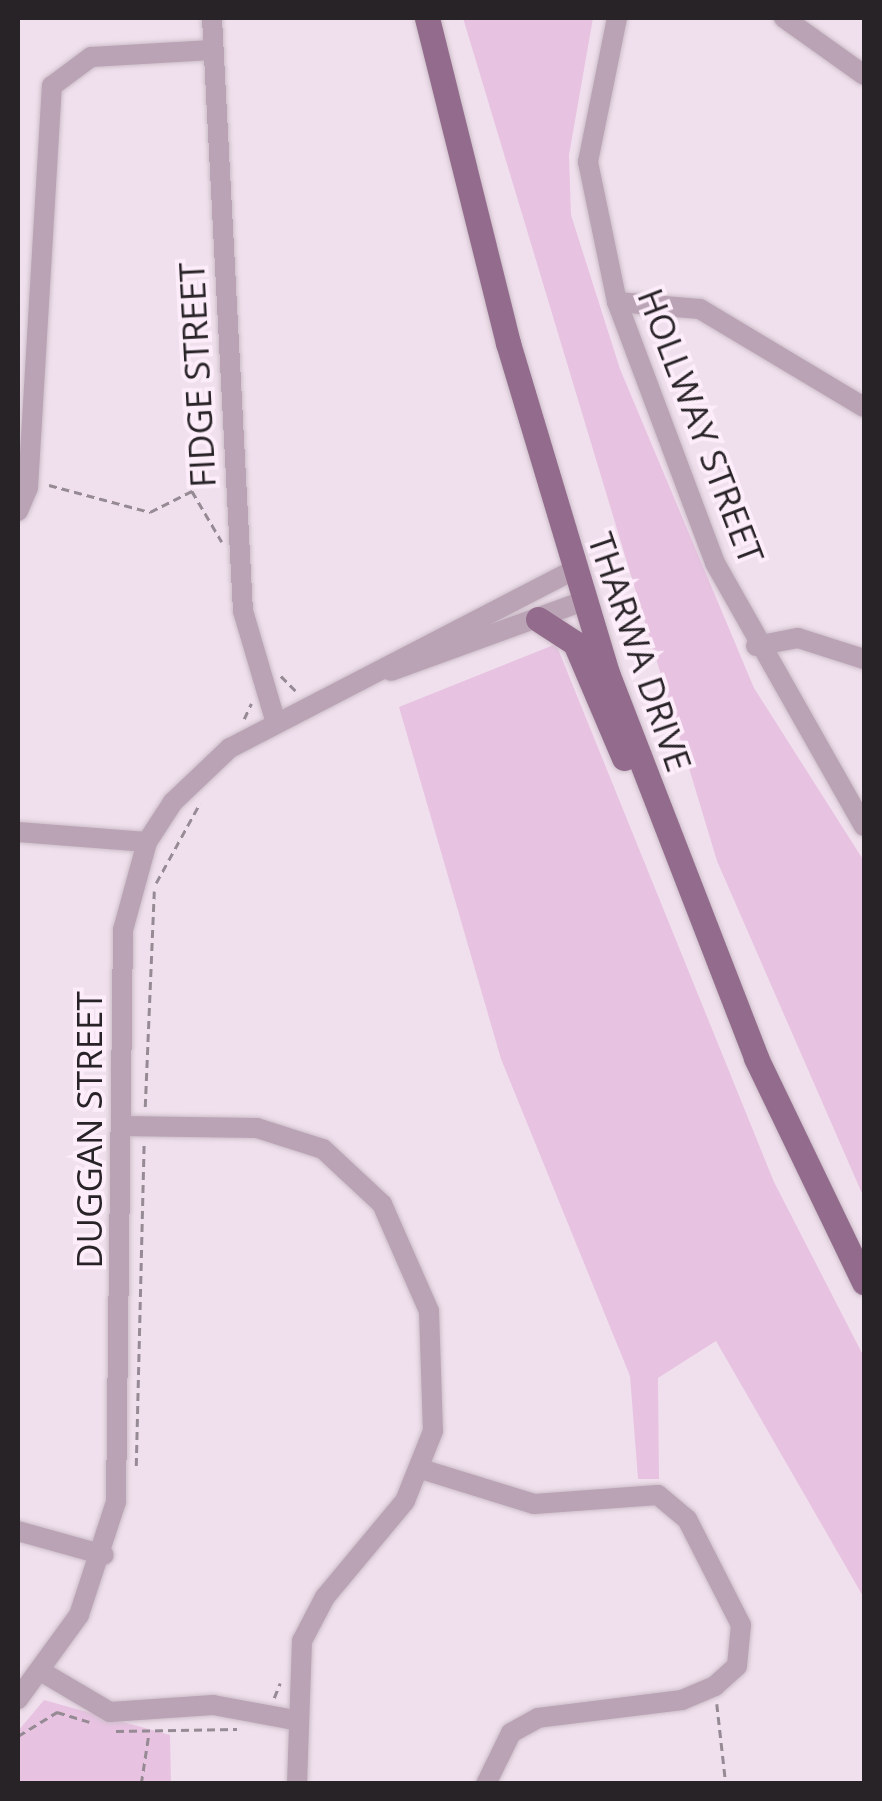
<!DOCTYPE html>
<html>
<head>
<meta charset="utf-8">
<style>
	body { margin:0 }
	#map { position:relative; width:882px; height:1801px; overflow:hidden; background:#f0e0ed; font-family:"Open Sans",sans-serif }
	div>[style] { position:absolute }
	.green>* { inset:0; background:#e7c3e1 }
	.path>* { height:2.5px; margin-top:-1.25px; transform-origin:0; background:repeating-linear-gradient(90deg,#968b94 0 8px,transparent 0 13px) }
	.roads { filter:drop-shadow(0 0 2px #ccbec9) drop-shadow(0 0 2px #ccbec9) }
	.minor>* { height:20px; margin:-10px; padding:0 10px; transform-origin:10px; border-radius:10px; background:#baa3b5 }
	.major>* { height:25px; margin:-12.5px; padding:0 12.5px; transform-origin:12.5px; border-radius:12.5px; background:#936b8c }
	span { translate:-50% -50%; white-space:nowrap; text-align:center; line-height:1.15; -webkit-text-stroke:8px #fdedfa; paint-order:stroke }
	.street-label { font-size:35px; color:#282327 }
	.frame { position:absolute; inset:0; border:20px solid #282327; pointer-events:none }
</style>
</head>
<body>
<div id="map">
	<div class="green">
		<div style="clip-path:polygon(463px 18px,593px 18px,569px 155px,571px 215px,620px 369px,754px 688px,864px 861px,864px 1198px,717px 861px)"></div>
		<div style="clip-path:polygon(556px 644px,774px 1182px,864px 1357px,864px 1598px,716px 1341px,658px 1378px,659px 1479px,638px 1479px,630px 1376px,501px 1059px,399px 707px)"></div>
		<div style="clip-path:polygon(44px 1700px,170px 1735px,171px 1783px,18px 1784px,18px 1731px)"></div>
	</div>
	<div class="path">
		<div style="left:49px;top:485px;width:105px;rotate:15deg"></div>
		<div style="left:150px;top:512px;width:47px;rotate:-26.6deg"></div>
		<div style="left:192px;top:491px;width:59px;rotate:59.5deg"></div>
		<div style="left:281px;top:676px;width:23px;rotate:45deg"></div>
		<div style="left:244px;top:719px;width:17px;rotate:-65deg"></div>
		<div style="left:156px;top:883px;width:91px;rotate:-61.2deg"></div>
		<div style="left:145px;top:1107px;width:216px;rotate:-87.6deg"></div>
		<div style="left:136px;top:1466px;width:321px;rotate:-88.6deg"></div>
		<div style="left:274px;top:1698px;width:16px;rotate:-68deg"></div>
		<div style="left:717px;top:1704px;width:81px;rotate:83.6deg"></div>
		<div style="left:116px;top:1731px;width:121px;rotate:-0.9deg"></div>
		<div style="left:18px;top:1736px;width:46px;rotate:-31.6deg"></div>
		<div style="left:57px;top:1712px;width:34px;rotate:17deg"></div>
		<div style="left:141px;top:1784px;width:47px;rotate:-81.3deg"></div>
	</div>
	<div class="roads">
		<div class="minor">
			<div style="left:212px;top:18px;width:594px;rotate:87.01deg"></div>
			<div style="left:243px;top:611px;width:117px;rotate:73.6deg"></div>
			<div style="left:617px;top:18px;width:147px;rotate:101.4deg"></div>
			<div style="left:588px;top:162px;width:143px;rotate:78.3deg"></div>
			<div style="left:617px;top:302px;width:279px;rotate:69.4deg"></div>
			<div style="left:715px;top:563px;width:302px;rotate:60.5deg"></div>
			<div style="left:784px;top:18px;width:98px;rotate:35.5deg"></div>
			<div style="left:617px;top:302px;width:83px;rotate:4.8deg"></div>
			<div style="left:700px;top:309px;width:191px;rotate:30.9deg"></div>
			<div style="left:18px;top:511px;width:25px;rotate:-67deg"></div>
			<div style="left:28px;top:488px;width:403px;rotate:-86.6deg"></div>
			<div style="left:52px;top:86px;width:49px;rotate:-36.6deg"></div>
			<div style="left:91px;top:57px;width:121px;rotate:-3.3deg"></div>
			<div style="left:756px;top:646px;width:43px;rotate:-10.8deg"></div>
			<div style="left:798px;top:638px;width:69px;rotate:17.7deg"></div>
			<div style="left:391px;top:671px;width:204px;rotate:-20deg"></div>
			<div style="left:18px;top:832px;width:129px;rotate:4.4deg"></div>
			<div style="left:121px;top:1126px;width:136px;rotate:0.8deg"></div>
			<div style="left:257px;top:1128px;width:69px;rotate:17.7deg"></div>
			<div style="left:323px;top:1149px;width:81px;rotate:43deg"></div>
			<div style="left:382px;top:1204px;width:117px;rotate:66.3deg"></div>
			<div style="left:429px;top:1311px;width:120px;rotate:88.1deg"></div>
			<div style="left:433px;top:1431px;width:75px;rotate:111.8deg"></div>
			<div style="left:405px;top:1501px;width:125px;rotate:129.8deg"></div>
			<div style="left:325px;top:1597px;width:50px;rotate:117.6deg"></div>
			<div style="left:302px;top:1641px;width:143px;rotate:92deg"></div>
			<div style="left:421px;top:1469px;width:118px;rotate:17.2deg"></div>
			<div style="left:534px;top:1504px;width:124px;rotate:-4.2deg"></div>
			<div style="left:658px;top:1495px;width:38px;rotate:40deg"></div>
			<div style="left:687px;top:1519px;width:119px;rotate:63deg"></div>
			<div style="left:741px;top:1625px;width:41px;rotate:95.6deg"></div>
			<div style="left:737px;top:1666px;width:30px;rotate:138deg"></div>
			<div style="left:715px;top:1686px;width:36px;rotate:157deg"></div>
			<div style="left:682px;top:1700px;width:145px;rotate:172.9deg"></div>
			<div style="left:538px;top:1718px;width:31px;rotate:151deg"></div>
			<div style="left:511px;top:1733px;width:57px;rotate:116.1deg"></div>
			<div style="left:18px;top:1531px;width:89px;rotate:15.6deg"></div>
			<div style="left:42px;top:1672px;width:79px;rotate:30.5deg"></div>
			<div style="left:110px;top:1712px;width:103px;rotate:-3.9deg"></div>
			<div style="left:213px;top:1705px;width:82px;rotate:10.5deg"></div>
			<div style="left:18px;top:1699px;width:104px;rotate:-54deg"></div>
			<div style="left:79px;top:1615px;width:119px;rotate:-71.9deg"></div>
			<div style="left:116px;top:1502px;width:572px;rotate:-89.3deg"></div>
			<div style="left:123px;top:930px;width:91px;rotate:-74.7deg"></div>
			<div style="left:147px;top:842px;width:48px;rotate:-57deg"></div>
			<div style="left:173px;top:802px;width:79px;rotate:-43.5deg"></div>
			<div style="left:230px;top:748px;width:386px;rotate:-27.4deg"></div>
		</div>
		<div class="major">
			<div style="left:427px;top:18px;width:335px;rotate:76deg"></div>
			<div style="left:508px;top:343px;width:345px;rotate:73.3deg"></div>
			<div style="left:607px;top:673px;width:413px;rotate:68.8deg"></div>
			<div style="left:756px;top:1058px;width:249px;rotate:64.3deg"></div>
			<div style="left:538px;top:619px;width:44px;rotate:33deg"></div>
			<div style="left:575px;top:643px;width:125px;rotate:66.9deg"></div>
		</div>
	</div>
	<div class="street-label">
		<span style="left:197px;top:375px;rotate:-93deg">FIDGE STREET</span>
		<span style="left:701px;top:426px;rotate:69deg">HOLLWAY STREET</span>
		<span style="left:640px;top:652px;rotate:71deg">THARWA DRIVE</span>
		<span style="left:89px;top:1130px;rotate:-90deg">DUGGAN STREET</span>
	</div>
	<div class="frame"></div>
</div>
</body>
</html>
